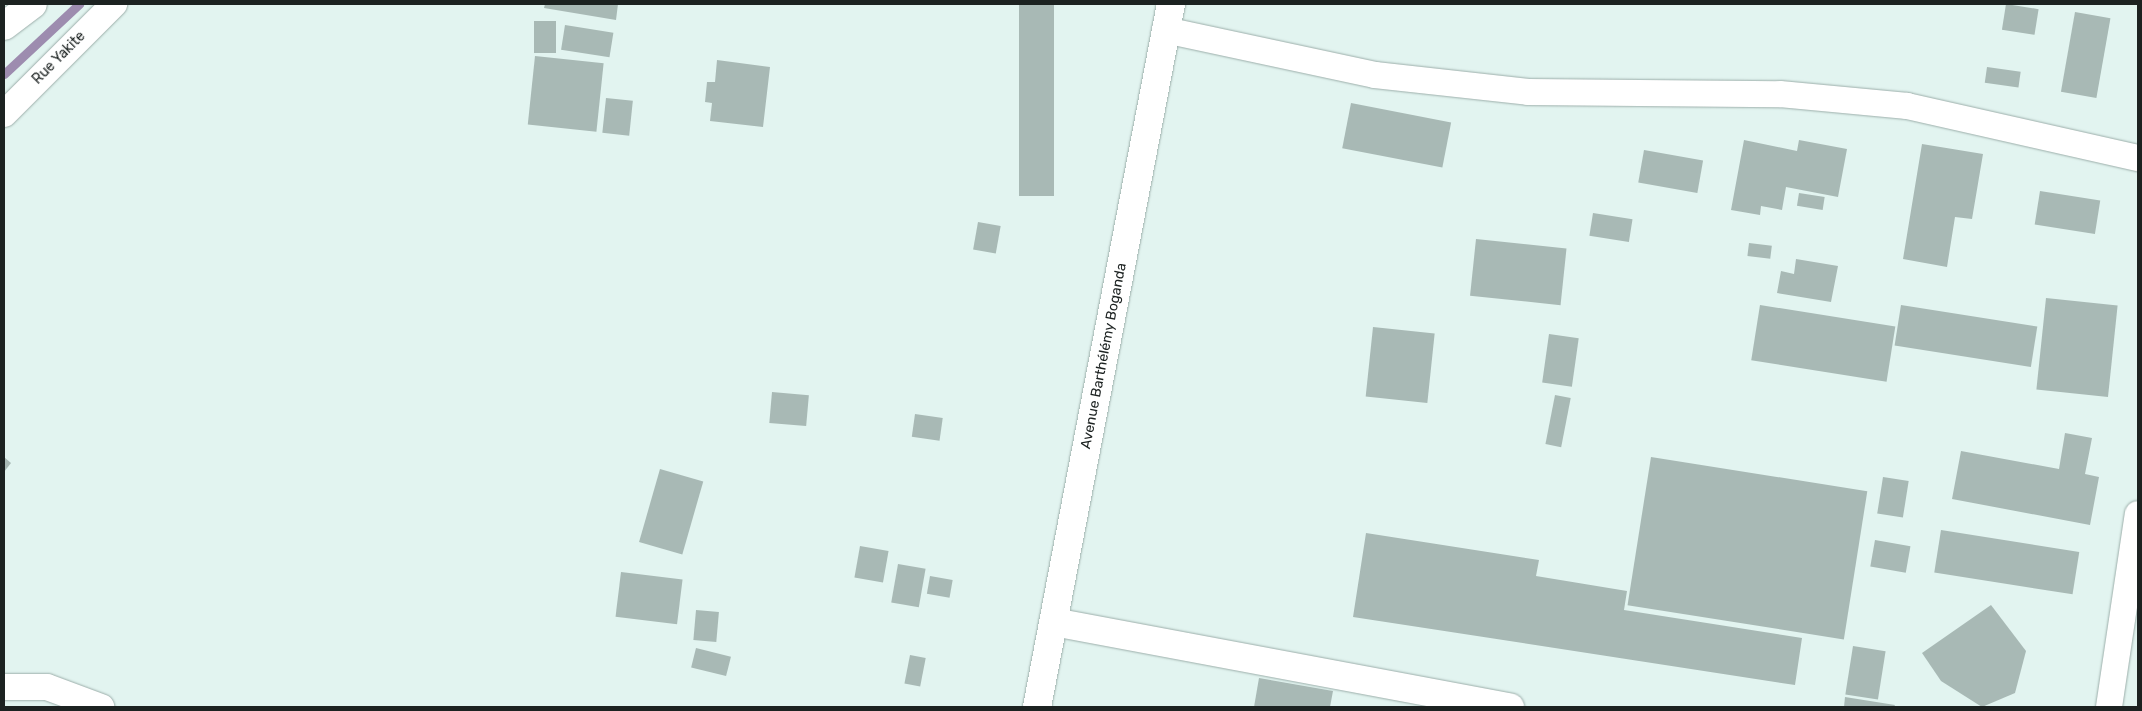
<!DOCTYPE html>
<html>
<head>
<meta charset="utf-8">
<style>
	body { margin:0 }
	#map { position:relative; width:2142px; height:711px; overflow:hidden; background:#e2f4f0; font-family:Rubik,sans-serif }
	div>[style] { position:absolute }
	.stream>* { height:9px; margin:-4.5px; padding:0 4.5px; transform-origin:4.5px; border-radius:4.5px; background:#9d8caf }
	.building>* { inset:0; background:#a8b9b5; transform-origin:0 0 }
	.roads { filter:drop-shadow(0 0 1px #9caeaa) drop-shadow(0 0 1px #9caeaa) }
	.street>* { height:26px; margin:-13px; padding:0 13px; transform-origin:13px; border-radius:13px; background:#fff }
	.secondary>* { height:28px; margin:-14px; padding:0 14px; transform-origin:14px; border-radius:14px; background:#fff }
	.primary>* { height:28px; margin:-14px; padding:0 14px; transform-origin:14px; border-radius:14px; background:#fff }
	span { translate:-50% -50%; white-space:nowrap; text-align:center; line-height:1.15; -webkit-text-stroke:4px #fff; paint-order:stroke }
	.street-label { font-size:14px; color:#1c2221 }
	.frame { position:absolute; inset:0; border:5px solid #1c2221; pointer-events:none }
</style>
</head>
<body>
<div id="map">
	<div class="stream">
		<div style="left:4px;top:74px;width:103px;rotate:-43deg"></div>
	</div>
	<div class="building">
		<div style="clip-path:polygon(545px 4px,618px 4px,616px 20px,544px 8px)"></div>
		<div style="left:1019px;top:4px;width:35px;height:192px"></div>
		<div style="left:2006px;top:4px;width:33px;height:26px;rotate:9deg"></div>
		<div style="left:2075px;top:12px;width:36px;height:81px;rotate:10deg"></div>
		<div style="left:534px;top:21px;width:22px;height:32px"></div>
		<div style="left:565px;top:25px;width:49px;height:25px;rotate:9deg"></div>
		<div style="left:535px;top:56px;width:69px;height:69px;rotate:6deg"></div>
		<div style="clip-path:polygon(717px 60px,770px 67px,763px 127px,710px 121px,712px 103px,705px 102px,707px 82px,715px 82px)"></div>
		<div style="left:1987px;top:67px;width:34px;height:16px;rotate:8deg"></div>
		<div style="left:606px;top:98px;width:27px;height:35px;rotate:6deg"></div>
		<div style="left:1351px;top:103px;width:102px;height:46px;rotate:11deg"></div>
		<div style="clip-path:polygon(1744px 140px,1797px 151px,1799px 140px,1847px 149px,1838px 197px,1786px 187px,1782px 210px,1761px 206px,1760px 215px,1731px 210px)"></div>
		<div style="clip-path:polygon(1922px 144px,1983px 154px,1972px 219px,1955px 217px,1947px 267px,1903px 259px)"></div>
		<div style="left:1644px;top:150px;width:60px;height:33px;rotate:10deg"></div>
		<div style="left:2040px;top:191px;width:61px;height:34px;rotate:9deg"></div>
		<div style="left:1799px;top:193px;width:26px;height:13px;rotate:9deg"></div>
		<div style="left:1593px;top:213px;width:40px;height:23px;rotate:9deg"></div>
		<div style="left:978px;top:222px;width:23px;height:28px;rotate:10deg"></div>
		<div style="left:1476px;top:239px;width:91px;height:57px;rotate:6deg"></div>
		<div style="left:1749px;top:243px;width:23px;height:13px;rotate:7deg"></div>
		<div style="clip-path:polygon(1796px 259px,1838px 266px,1831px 302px,1777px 293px,1781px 271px,1794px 274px)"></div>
		<div style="left:2046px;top:298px;width:72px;height:92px;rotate:6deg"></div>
		<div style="left:1760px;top:305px;width:137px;height:56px;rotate:9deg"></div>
		<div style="left:1901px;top:305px;width:138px;height:41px;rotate:9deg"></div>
		<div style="left:1373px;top:327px;width:62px;height:70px;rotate:6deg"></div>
		<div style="left:1549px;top:334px;width:30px;height:49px;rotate:8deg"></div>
		<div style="left:772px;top:392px;width:37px;height:31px;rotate:5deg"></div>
		<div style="left:1555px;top:395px;width:16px;height:50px;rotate:11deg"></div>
		<div style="left:915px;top:414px;width:28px;height:23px;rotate:8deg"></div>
		<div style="clip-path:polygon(2065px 433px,2092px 438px,2085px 474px,2099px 477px,2090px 525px,1952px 499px,1961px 451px,2059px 469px)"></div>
		<div style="clip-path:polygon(4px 457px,11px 463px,4px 472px)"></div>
		<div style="left:1651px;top:457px;width:219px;height:150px;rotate:9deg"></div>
		<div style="left:660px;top:469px;width:45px;height:76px;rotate:16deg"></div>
		<div style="left:1883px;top:477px;width:26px;height:37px;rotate:9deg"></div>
		<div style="left:1941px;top:530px;width:140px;height:43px;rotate:9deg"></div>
		<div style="clip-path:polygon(1366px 533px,1539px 560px,1536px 576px,1627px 591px,1624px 610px,1802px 638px,1795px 685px,1353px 617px)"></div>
		<div style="left:1875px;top:540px;width:36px;height:27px;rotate:10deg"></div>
		<div style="left:860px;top:546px;width:29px;height:32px;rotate:10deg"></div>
		<div style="left:898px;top:564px;width:28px;height:39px;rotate:10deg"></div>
		<div style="left:621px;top:572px;width:62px;height:45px;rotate:7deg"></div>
		<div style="left:930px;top:576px;width:23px;height:18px;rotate:10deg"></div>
		<div style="clip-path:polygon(1991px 605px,2026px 651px,2015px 693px,1982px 707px,1941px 681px,1922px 653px)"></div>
		<div style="left:696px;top:610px;width:23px;height:30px;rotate:5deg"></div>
		<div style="left:1853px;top:646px;width:33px;height:49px;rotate:9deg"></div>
		<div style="left:696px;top:648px;width:36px;height:20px;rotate:14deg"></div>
		<div style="left:910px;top:655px;width:16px;height:29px;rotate:11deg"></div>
		<div style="clip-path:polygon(1259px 678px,1333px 691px,1330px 707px,1254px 707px)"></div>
		<div style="clip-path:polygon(1845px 697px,1895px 705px,1894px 707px,1844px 707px)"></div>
	</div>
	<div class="roads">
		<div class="street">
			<div style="left:1165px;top:30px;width:215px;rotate:12.1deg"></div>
			<div style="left:1375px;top:75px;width:154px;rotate:6.3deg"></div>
			<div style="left:1528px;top:92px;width:252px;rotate:0.5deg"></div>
			<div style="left:1780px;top:94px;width:128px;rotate:5.4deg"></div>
			<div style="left:1907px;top:106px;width:237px;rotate:12.7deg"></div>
			<div style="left:4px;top:114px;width:156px;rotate:-45deg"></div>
			<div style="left:4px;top:687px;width:43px"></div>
			<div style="left:47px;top:687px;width:58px;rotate:20.3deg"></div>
			<div style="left:2109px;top:707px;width:195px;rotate:-81.5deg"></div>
		</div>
		<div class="secondary">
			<div style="left:4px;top:26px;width:36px;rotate:-37deg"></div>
			<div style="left:1054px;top:622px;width:464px;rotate:10.6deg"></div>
		</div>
		<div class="primary">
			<div style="left:1037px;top:707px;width:716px;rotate:-79.21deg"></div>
		</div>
	</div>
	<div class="street-label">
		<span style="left:59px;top:58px;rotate:-45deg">Rue Yakite</span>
		<span style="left:1104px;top:356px;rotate:-79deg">Avenue Barthélémy Boganda</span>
	</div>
	<div class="frame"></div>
</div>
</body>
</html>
